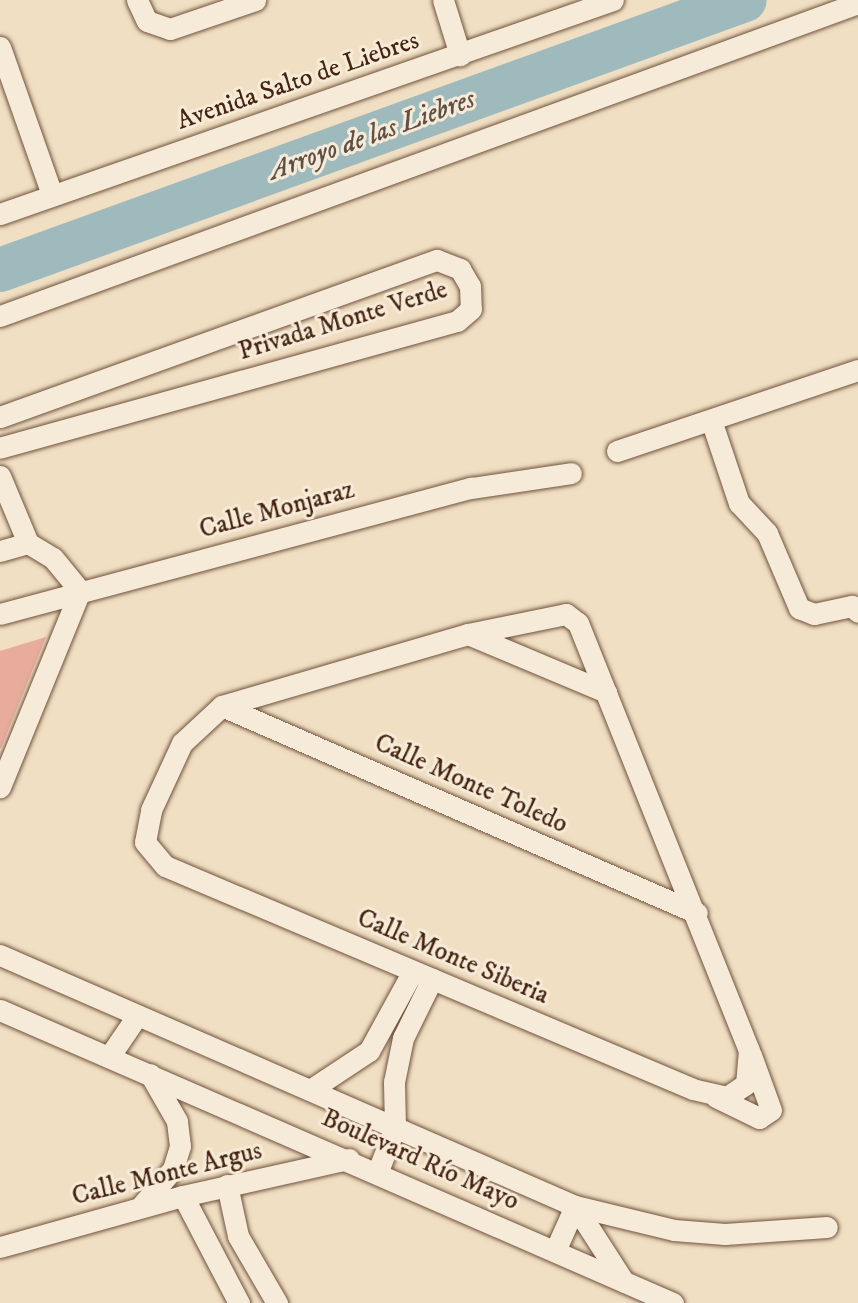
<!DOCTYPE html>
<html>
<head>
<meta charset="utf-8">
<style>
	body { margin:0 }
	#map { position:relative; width:858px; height:1303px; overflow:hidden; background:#f1dfc3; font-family:"IM FELL DW Pica",serif }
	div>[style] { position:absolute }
	.river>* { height:44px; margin:-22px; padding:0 22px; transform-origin:22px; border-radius:22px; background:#9ebabd }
	.building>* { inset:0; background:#e7ac9c }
	.roads { filter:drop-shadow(0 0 2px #6f523c) drop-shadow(0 0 2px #6f523c) }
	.street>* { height:21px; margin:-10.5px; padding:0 10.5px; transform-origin:10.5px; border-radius:10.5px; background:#f6ead8 }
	span { translate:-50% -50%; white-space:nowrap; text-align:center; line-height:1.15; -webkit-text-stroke:6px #f6ead8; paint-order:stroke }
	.street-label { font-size:26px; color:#44230f }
	.water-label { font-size:28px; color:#5f5043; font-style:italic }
</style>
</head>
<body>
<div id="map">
	<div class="river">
		<div style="left:0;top:270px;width:792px;rotate:-19.92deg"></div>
	</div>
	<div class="building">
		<div style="clip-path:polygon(46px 637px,1px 748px,0 748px,0 651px)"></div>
	</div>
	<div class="roads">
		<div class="street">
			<div style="left:137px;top:0;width:23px;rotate:65deg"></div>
			<div style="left:147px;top:21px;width:24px;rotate:19deg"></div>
			<div style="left:170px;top:29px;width:90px;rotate:-18.8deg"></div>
			<div style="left:443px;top:0;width:58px;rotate:72.8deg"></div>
			<div style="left:0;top:47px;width:157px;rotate:70.6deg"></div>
			<div style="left:0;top:214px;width:649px;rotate:-19.24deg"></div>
			<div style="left:0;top:316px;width:913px;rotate:-20.04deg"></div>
			<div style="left:0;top:417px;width:464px;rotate:-19.8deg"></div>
			<div style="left:437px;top:260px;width:25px;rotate:21deg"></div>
			<div style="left:460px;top:269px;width:20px;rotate:60deg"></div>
			<div style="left:470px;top:286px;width:23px;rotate:88deg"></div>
			<div style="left:471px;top:309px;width:18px;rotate:139deg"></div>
			<div style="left:457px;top:321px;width:474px;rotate:164.5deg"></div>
			<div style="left:711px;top:420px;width:88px;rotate:71.4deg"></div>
			<div style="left:739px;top:503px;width:41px;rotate:47deg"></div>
			<div style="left:767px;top:533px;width:82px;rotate:66.9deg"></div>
			<div style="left:799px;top:608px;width:16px;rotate:22deg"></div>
			<div style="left:814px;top:614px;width:39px;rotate:-12deg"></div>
			<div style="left:852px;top:606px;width:8px;rotate:45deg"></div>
			<div style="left:617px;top:451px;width:254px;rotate:-18.6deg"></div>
			<div style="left:0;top:476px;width:73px;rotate:67.3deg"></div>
			<div style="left:28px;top:543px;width:29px;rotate:31deg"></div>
			<div style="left:53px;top:558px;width:43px;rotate:50.7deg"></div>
			<div style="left:80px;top:591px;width:212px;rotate:112.2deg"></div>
			<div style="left:0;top:551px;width:29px;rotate:-16deg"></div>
			<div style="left:0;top:614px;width:488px;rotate:-15deg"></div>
			<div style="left:471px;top:488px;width:101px;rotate:-8.5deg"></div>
			<div style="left:566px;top:614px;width:15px;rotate:37deg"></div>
			<div style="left:578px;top:623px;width:460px;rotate:68.2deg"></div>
			<div style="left:749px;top:1050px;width:34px;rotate:95deg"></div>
			<div style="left:746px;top:1084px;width:23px;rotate:146deg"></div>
			<div style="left:727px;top:1097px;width:35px;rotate:-167deg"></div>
			<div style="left:693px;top:1089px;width:573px;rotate:-157.1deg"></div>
			<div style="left:165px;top:866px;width:31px;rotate:-130deg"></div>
			<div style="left:145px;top:842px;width:33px;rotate:-79deg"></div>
			<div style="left:151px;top:810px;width:74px;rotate:-65.2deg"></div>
			<div style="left:182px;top:743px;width:54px;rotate:-42.8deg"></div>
			<div style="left:222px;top:706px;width:256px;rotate:-16.3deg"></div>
			<div style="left:468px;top:634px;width:100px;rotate:-11.5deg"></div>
			<div style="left:468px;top:634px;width:150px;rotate:22.8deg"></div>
			<div style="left:222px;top:706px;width:518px;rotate:23.55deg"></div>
			<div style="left:0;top:955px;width:627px;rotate:23.58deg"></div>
			<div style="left:575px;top:1206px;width:90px;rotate:57.2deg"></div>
			<div style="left:0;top:1010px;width:734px;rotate:23.53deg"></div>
			<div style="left:109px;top:1057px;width:50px;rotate:-55.7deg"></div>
			<div style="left:310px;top:1090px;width:71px;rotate:-33.5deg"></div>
			<div style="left:369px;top:1051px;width:91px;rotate:-61.2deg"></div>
			<div style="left:716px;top:1097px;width:48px;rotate:26deg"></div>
			<div style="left:759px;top:1118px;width:14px;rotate:-34deg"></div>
			<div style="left:771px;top:1110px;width:59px;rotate:-110deg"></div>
			<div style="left:378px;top:1171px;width:47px;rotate:-68.9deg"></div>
			<div style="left:395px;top:1127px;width:45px;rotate:-91.3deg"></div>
			<div style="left:394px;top:1082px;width:45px;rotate:-78.4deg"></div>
			<div style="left:403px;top:1038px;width:66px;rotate:-63.8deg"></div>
			<div style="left:227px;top:1185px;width:52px;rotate:77.8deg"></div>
			<div style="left:238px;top:1236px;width:78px;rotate:59.8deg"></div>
			<div style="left:183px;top:1196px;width:121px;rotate:62.4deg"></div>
			<div style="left:142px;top:1205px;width:48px;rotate:-49.3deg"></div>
			<div style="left:173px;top:1169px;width:24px;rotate:-73deg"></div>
			<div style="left:180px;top:1146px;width:25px;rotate:-97deg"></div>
			<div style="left:177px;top:1121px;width:54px;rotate:-119.9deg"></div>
			<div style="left:0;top:1247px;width:190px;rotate:-15.6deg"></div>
			<div style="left:183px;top:1196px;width:170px;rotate:-12.6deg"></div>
			<div style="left:555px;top:1251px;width:49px;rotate:-66deg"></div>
			<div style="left:575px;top:1206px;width:102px;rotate:13.6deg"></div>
			<div style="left:674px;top:1230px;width:51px;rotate:4.5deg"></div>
			<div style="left:725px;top:1234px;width:102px;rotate:-3.9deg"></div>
		</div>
	</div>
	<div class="street-label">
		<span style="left:298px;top:81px;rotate:-19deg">Avenida Salto de Liebres</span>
		<span style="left:343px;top:321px;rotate:-17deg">Privada Monte Verde</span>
		<span style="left:277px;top:510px;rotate:-15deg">Calle Monjaraz</span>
		<span style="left:471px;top:784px;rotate:24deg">Calle Monte Toledo</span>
		<span style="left:453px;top:957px;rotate:23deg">Calle Monte Siberia</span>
		<span style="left:420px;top:1160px;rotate:24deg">Boulevard Río Mayo</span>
		<span style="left:167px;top:1174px;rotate:-14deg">Calle Monte Argus</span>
	</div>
	<div class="water-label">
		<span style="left:372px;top:135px;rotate:-20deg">Arroyo de las Liebres</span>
	</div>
</div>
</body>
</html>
